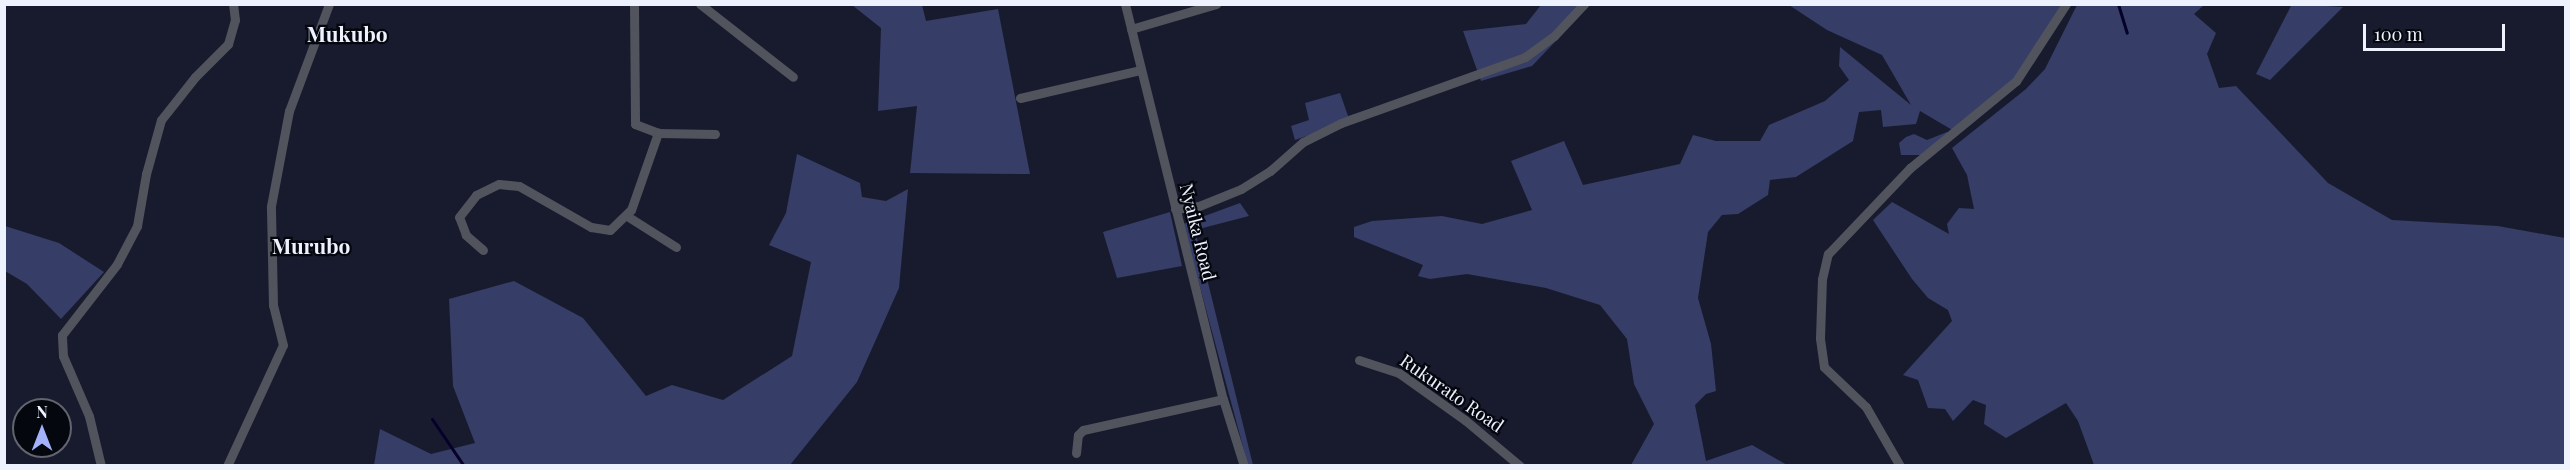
<!DOCTYPE html>
<html>
<head>
<meta charset="utf-8">
<style>
	body { margin:0 }
	#map { position:relative; width:2570px; height:470px; overflow:hidden; background:#181b2e; font-family:"Playfair Display",serif }
	div>[style] { position:absolute }
	.green>* { inset:0; background:#363d67 }
	.stream>* { height:3px; margin:-1.5px; padding:0 1.5px; transform-origin:1.5px; border-radius:1.5px; background:#05012a }
	.minor>* { height:9px; margin:-4.5px; padding:0 4.5px; transform-origin:4.5px; border-radius:4.5px; background:#51535d }
	span { translate:-50% -50%; white-space:nowrap; text-align:center; line-height:1.15; -webkit-text-stroke:4.5px #05070e; paint-order:stroke }
	.street-label { font-size:18px; color:#eef1fe }
	.quarter-label { font-size:21px; color:#eef1fe; font-weight:700 }
	.frame { position:absolute; inset:0; border:6px solid #eef1fe; pointer-events:none }
	.north { position:absolute; left:12px; top:398px; width:60px; height:60px; box-sizing:border-box; background:#05070e; border:2px solid #62656e; border-radius:50%; rotate:0deg; font-size:16px; font-weight:700; line-height:24px; text-align:center; color:#eef1fe }
	.north::after { content:''; display:block; margin:auto; width:21px; height:27px; background:#a3b2fd; clip-path:polygon(50% 0,100% 100%,50% 72%,0 100%) }
	.scale { position:absolute; left:2363px; top:24px; width:142px; height:27px; box-sizing:border-box; border:3px solid #eef1fe; border-top:0; padding-left:8px; font-size:18px; line-height:21px; white-space:nowrap; color:#eef1fe; -webkit-text-stroke:4px #05070e; paint-order:stroke }
</style>
</head>
<body>
<div id="map">
	<div class="green">
		<div style="clip-path:polygon(2292px 4px,2343px 7px,2270px 80px,2256px 74px)"></div>
		<div style="clip-path:polygon(852px 5px,922px 5px,926px 21px,998px 9px,1030px 174px,910px 173px,917px 106px,878px 111px,881px 28px)"></div>
		<div style="clip-path:polygon(1541px 5px,1590px 5px,1532px 66px,1481px 81px,1463px 31px,1526px 24px)"></div>
		<div style="clip-path:polygon(1789px 5px,2066px 5px,2014px 87px,1954px 131px,1920px 111px,1916px 124px,1883px 127px,1881px 110px,1859px 112px,1853px 141px,1796px 177px,1770px 180px,1768px 195px,1738px 214px,1722px 215px,1708px 232px,1698px 298px,1711px 344px,1716px 391px,1706px 394px,1695px 405px,1706px 461px,1752px 445px,1787px 465px,1631px 465px,1654px 424px,1634px 384px,1627px 339px,1600px 305px,1546px 288px,1467px 274px,1430px 279px,1418px 276px,1423px 265px,1354px 237px,1354px 227px,1372px 221px,1442px 216px,1482px 224px,1532px 210px,1511px 161px,1564px 141px,1583px 185px,1680px 164px,1693px 135px,1716px 141px,1760px 141px,1769px 125px,1825px 101px,1849px 80px,1839px 66px,1840px 47px,1911px 105px,1882px 55px,1827px 30px)"></div>
		<div style="clip-path:polygon(2077px 5px,2204px 5px,2194px 14px,2216px 33px,2207px 54px,2219px 88px,2236px 86px,2328px 183px,2392px 220px,2498px 226px,2565px 238px,2565px 465px,2094px 465px,2078px 421px,2066px 403px,2006px 438px,1984px 424px,1986px 405px,1973px 400px,1953px 421px,1945px 409px,1928px 408px,1918px 380px,1903px 375px,1952px 321px,1948px 310px,1928px 298px,1912px 279px,1873px 220px,1892px 202px,1949px 234px,1947px 224px,1959px 208px,1974px 209px,1967px 175px,1952px 148px,2026px 89px,2045px 69px)"></div>
		<div style="clip-path:polygon(1340px 93px,1348px 116px,1394px 101px,1396px 105px,1295px 140px,1291px 126px,1309px 120px,1305px 103px)"></div>
		<div style="clip-path:polygon(1947px 132px,1949px 135px,1923px 155px,1901px 155px,1899px 143px,1906px 137px,1914px 134px,1927px 140px)"></div>
		<div style="clip-path:polygon(797px 154px,860px 183px,862px 197px,886px 201px,908px 189px,899px 288px,857px 382px,790px 465px,374px 465px,380px 429px,431px 454px,475px 443px,453px 386px,449px 299px,514px 281px,583px 318px,646px 396px,672px 385px,723px 400px,792px 356px,811px 262px,769px 245px,786px 213px)"></div>
		<div style="clip-path:polygon(1240px 203px,1249px 216px,1195px 230px,1253px 465px,1248px 465px,1183px 224px)"></div>
		<div style="clip-path:polygon(1170px 212px,1182px 266px,1117px 278px,1103px 232px)"></div>
		<div style="clip-path:polygon(5px 226px,59px 243px,104px 272px,61px 319px,27px 284px,5px 271px)"></div>
	</div>
	<div class="stream">
		<div style="left:2118px;top:4px;width:30px;rotate:73deg"></div>
		<div style="left:432px;top:419px;width:57px;rotate:55.8deg"></div>
	</div>
	<div class="minor">
		<div style="left:634px;top:4px;width:120px;rotate:89.5deg"></div>
		<div style="left:635px;top:124px;width:25px;rotate:21deg"></div>
		<div style="left:658px;top:133px;width:57px;rotate:1deg"></div>
		<div style="left:700px;top:4px;width:118px;rotate:38.1deg"></div>
		<div style="left:1125px;top:4px;width:407px;rotate:76.1deg"></div>
		<div style="left:1223px;top:399px;width:70px;rotate:72.6deg"></div>
		<div style="left:1131px;top:29px;width:89px;rotate:-16.4deg"></div>
		<div style="left:1020px;top:98px;width:123px;rotate:-13.1deg"></div>
		<div style="left:1175px;top:209px;width:24px;rotate:-7deg"></div>
		<div style="left:1199px;top:206px;width:45px;rotate:-22deg"></div>
		<div style="left:1241px;top:189px;width:34px;rotate:-32deg"></div>
		<div style="left:1270px;top:171px;width:44px;rotate:-41.3deg"></div>
		<div style="left:1303px;top:142px;width:42px;rotate:-26.6deg"></div>
		<div style="left:1341px;top:123px;width:195px;rotate:-19.7deg"></div>
		<div style="left:1525px;top:57px;width:36px;rotate:-36deg"></div>
		<div style="left:1554px;top:36px;width:44px;rotate:-46.8deg"></div>
		<div style="left:627px;top:216px;width:58px;rotate:32.3deg"></div>
		<div style="left:483px;top:250px;width:23px;rotate:-139deg"></div>
		<div style="left:466px;top:235px;width:19px;rotate:-111deg"></div>
		<div style="left:459px;top:217px;width:28px;rotate:-52deg"></div>
		<div style="left:476px;top:195px;width:25px;rotate:-26deg"></div>
		<div style="left:499px;top:184px;width:20px;rotate:6deg"></div>
		<div style="left:519px;top:186px;width:83px;rotate:29.7deg"></div>
		<div style="left:591px;top:227px;width:19px;rotate:9deg"></div>
		<div style="left:610px;top:230px;width:29px;rotate:-44deg"></div>
		<div style="left:631px;top:210px;width:82px;rotate:-70.7deg"></div>
		<div style="left:1359px;top:360px;width:42px;rotate:18deg"></div>
		<div style="left:1399px;top:373px;width:81px;rotate:35.5deg"></div>
		<div style="left:1465px;top:420px;width:72px;rotate:39.9deg"></div>
		<div style="left:1076px;top:453px;width:18px;rotate:-84deg"></div>
		<div style="left:1078px;top:435px;width:7px;rotate:-45deg"></div>
		<div style="left:1083px;top:430px;width:143px;rotate:-12.5deg"></div>
		<div style="left:101px;top:466px;width:51px;rotate:-103.5deg"></div>
		<div style="left:89px;top:416px;width:65px;rotate:-113.4deg"></div>
		<div style="left:63px;top:356px;width:21px;rotate:-93deg"></div>
		<div style="left:62px;top:335px;width:90px;rotate:-52.2deg"></div>
		<div style="left:117px;top:264px;width:43px;rotate:-62.2deg"></div>
		<div style="left:137px;top:226px;width:53px;rotate:-80.2deg"></div>
		<div style="left:146px;top:174px;width:56px;rotate:-74.5deg"></div>
		<div style="left:161px;top:120px;width:55px;rotate:-51.7deg"></div>
		<div style="left:195px;top:77px;width:47px;rotate:-45deg"></div>
		<div style="left:228px;top:44px;width:25px;rotate:-74deg"></div>
		<div style="left:235px;top:20px;width:16px;rotate:-97deg"></div>
		<div style="left:227px;top:466px;width:133px;rotate:-65.2deg"></div>
		<div style="left:283px;top:345px;width:41px;rotate:-104deg"></div>
		<div style="left:273px;top:305px;width:99px;rotate:-91.2deg"></div>
		<div style="left:271px;top:206px;width:97px;rotate:-79.3deg"></div>
		<div style="left:289px;top:111px;width:114px;rotate:-69.5deg"></div>
		<div style="left:1900px;top:466px;width:68px;rotate:-120deg"></div>
		<div style="left:1866px;top:407px;width:58px;rotate:-136.4deg"></div>
		<div style="left:1824px;top:367px;width:29px;rotate:-98deg"></div>
		<div style="left:1820px;top:338px;width:59px;rotate:-88.1deg"></div>
		<div style="left:1822px;top:279px;width:26px;rotate:-77deg"></div>
		<div style="left:1828px;top:254px;width:119px;rotate:-46.4deg"></div>
		<div style="left:1910px;top:168px;width:137px;rotate:-39.4deg"></div>
		<div style="left:2016px;top:81px;width:92px;rotate:-57deg"></div>
	</div>
	<div class="street-label">
		<span style="left:1198px;top:232px;rotate:76deg">Nyaika Road</span>
		<span style="left:1452px;top:393px;rotate:35deg">Rukurato Road</span>
	</div>
	<div class="quarter-label">
		<span style="left:347px;top:33px">Mukubo</span>
		<span style="left:311px;top:245px">Murubo</span>
	</div>
	<div class="frame"></div>
	<div class="north">N</div>
	<div class="scale">100 m</div>
</div>
</body>
</html>
